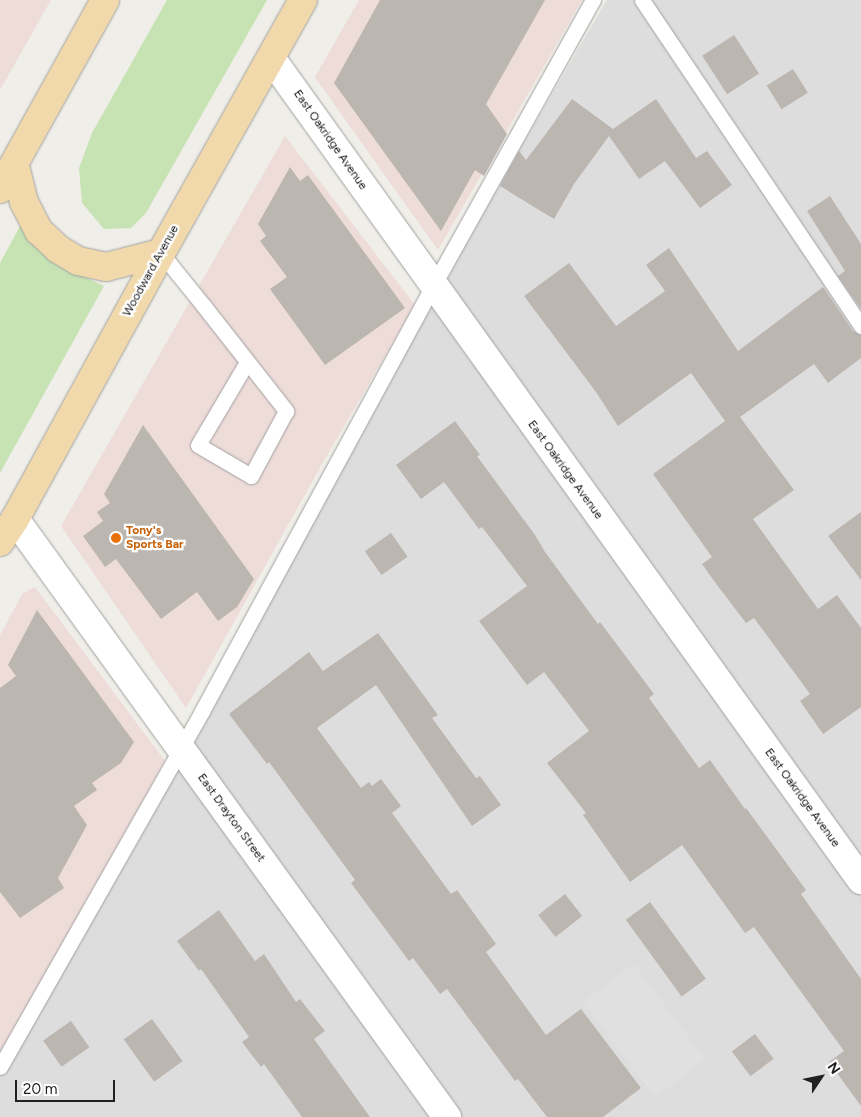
<!DOCTYPE html>
<html>
<head>
<meta charset="utf-8">
<style>
	body { margin:0 }
	#map { position:relative; width:861px; height:1117px; overflow:hidden; background:#efeee8; font-family:Figtree,sans-serif }
	div>[style] { position:absolute }
	.residential>* { inset:0; background:#dedddd }
	.commercial>* { inset:0; background:#eedcd9 }
	.grass>* { inset:0; background:#c7e3b4 }
	.parking>* { inset:0; background:#e0e0e0; transform-origin:0 0 }
	.building>* { inset:0; background:#bcb6b1; transform-origin:0 0 }
	.roads { filter:drop-shadow(0 0 1px #a1a1a1) drop-shadow(0 0 1px #a1a1a1) }
	.service>* { height:15px; margin:-7.5px; padding:0 7.5px; transform-origin:7.5px; border-radius:7.5px; background:#fff }
	.minor>* { height:28px; margin:-14px; padding:0 14px; transform-origin:14px; border-radius:14px; background:#fff }
	.primary>* { height:28px; margin:-14px; padding:0 14px; transform-origin:14px; border-radius:14px; background:#f1d9ab }
	.dots>* { width:14px; height:14px; translate:-50% -50%; box-sizing:border-box; border:2px solid #fff; border-radius:50% }
	span { translate:-50% -50%; white-space:nowrap; text-align:center; line-height:1.15; -webkit-text-stroke:4.5px #fff; paint-order:stroke }
	.street-label { font-size:12px; color:#202020 }
	.food-label { font-size:12px; color:#c56008; font-weight:700 }
	.left { translate:0 -50%; text-align:left }
	.north { position:absolute; left:796px; top:1052px; width:50px; height:50px; -webkit-text-stroke:4px #fff; paint-order:stroke; rotate:56deg; font-size:14px; font-weight:700; line-height:20px; text-align:center; color:#202020 }
	.north::after { content:''; display:block; margin:auto; width:18px; height:22px; background:#202020; clip-path:polygon(50% 0,100% 100%,50% 72%,0 100%) }
	.scale { position:absolute; left:15px; top:1080px; width:100px; height:22px; box-sizing:border-box; border:2px solid #202020; border-top:0; padding-left:6px; font-size:15px; line-height:18px; white-space:nowrap; color:#202020; -webkit-text-stroke:4px #fff; paint-order:stroke }
</style>
</head>
<body>
<div id="map">
	<div class="residential">
		<div style="clip-path:polygon(607px 0,861px 0,861px 1117px,0 1117px,0 1073px,413px 331px)"></div>
	</div>
	<div class="commercial">
		<div style="clip-path:polygon(0 0,51px 0,0 90px)"></div>
		<div style="clip-path:polygon(359px 0,582px 0,438px 250px,315px 77px)"></div>
		<div style="clip-path:polygon(285px 136px,415px 305px,322px 464px,186px 708px,61px 526px)"></div>
		<div style="clip-path:polygon(35px 587px,165px 761px,0 1058px,0 635px,23px 593px)"></div>
	</div>
	<div class="grass">
		<div style="clip-path:polygon(167px 0,267px 0,146px 213px,131px 228px,104px 229px,82px 203px,79px 168px,92px 133px)"></div>
		<div style="clip-path:polygon(20px 226px,50px 260px,104px 286px,0 473px,0 263px)"></div>
	</div>
	<div class="parking">
		<div style="left:634px;top:964px;width:119px;height:64px;rotate:53deg"></div>
	</div>
	<div class="building">
		<div style="clip-path:polygon(380px 0,545px 0,486px 104px,507px 134px,484px 176px,475px 170px,441px 231px,334px 83px)"></div>
		<div style="left:734px;top:35px;width:46px;height:38px;rotate:57deg"></div>
		<div style="left:793px;top:69px;width:28px;height:31px;rotate:58deg"></div>
		<div style="clip-path:polygon(572px 99px,613px 129px,656px 99px,696px 158px,707px 151px,732px 185px,700px 208px,665px 161px,639px 179px,609px 136px,574px 184px,554px 219px,500px 186px,519px 151px,526px 160px)"></div>
		<div style="clip-path:polygon(290px 167px,300px 181px,308px 175px,405px 308px,325px 365px,270px 289px,287px 277px,260px 241px,266px 236px,258px 224px)"></div>
		<div style="clip-path:polygon(830px 196px,861px 244px,861px 309px,838px 276px,845px 271px,807px 211px)"></div>
		<div style="clip-path:polygon(669px 248px,738px 351px,823px 287px,853px 331px,861px 335px,861px 358px,828px 383px,814px 364px,740px 417px,794px 490px,753px 519px,818px 609px,837px 595px,861px 628px,861px 707px,823px 734px,800px 701px,810px 694px,754px 618px,746px 623px,717px 585px,702px 564px,712px 557px,653px 474px,725px 421px,691px 373px,618px 426px,596px 392px,524px 296px,569px 263px,616px 326px,665px 291px,646px 265px)"></div>
		<div style="clip-path:polygon(455px 421px,480px 455px,477px 456px,535px 535px,545px 552px,598px 624px,600px 622px,654px 694px,649px 698px,699px 768px,710px 760px,745px 809px,746px 808px,806px 890px,801px 894px,861px 979px,861px 1106px,829px 1062px,844px 1051px,754px 927px,745px 933px,682px 845px,630px 882px,583px 815px,586px 813px,547px 763px,589px 731px,544px 672px,527px 685px,479px 621px,527px 586px,482px 527px,479px 529px,444px 482px,421px 499px,396px 465px)"></div>
		<div style="clip-path:polygon(143px 425px,254px 579px,237px 607px,218px 621px,197px 592px,161px 619px,116px 559px,105px 567px,83px 536px,103px 521px,97px 512px,110px 503px,104px 494px)"></div>
		<div style="clip-path:polygon(861px 512px,861px 580px,828px 536px)"></div>
		<div style="left:391px;top:533px;width:29px;height:32px;rotate:55deg"></div>
		<div style="clip-path:polygon(37px 610px,134px 742px,121px 763px,92px 783px,97px 790px,74px 806px,87px 825px,58px 878px,64px 888px,20px 918px,0 892px,0 688px,16px 676px,8px 665px)"></div>
		<div style="clip-path:polygon(378px 633px,438px 715px,432px 718px,476px 778px,480px 776px,501px 805px,472px 826px,376px 685px,317px 728px,361px 788px,369px 782px,372px 786px,381px 779px,401px 806px,392px 813px,451px 894px,457px 890px,496px 944px,486px 952px,546px 1035px,581px 1009px,641px 1088px,603px 1117px,547px 1117px,518px 1079px,515px 1081px,447px 989px,440px 994px,413px 958px,409px 961px,351px 883px,355px 880px,269px 762px,267px 764px,229px 714px,309px 652px,323px 671px)"></div>
		<div style="left:565px;top:894px;width:28px;height:34px;rotate:52deg"></div>
		<div style="left:650px;top:902px;width:95px;height:30px;rotate:54deg"></div>
		<div style="clip-path:polygon(219px 910px,255px 961px,264px 954px,296px 1002px,300px 999px,325px 1031px,314px 1039px,370px 1117px,302px 1117px,264px 1064px,261px 1067px,242px 1042px,249px 1037px,201px 969px,199px 971px,177px 941px)"></div>
		<div style="left:152px;top:1019px;width:52px;height:35px;rotate:54deg"></div>
		<div style="left:71px;top:1021px;width:32px;height:34px;rotate:55deg"></div>
		<div style="left:755px;top:1034px;width:31px;height:29px;rotate:53deg"></div>
	</div>
	<div class="roads">
		<div class="service">
			<div style="left:642px;top:0;width:393px;rotate:56.1deg"></div>
			<div style="left:161px;top:253px;width:67px;rotate:51.1deg"></div>
			<div style="left:203px;top:305px;width:135px;rotate:51.9deg"></div>
			<div style="left:286px;top:411px;width:74px;rotate:118.3deg"></div>
			<div style="left:251px;top:476px;width:61px;rotate:-149.7deg"></div>
			<div style="left:198px;top:445px;width:96px;rotate:-59.4deg"></div>
			<div style="left:0;top:1067px;width:409px;rotate:-60.4deg"></div>
			<div style="left:202px;top:711px;width:484px;rotate:-61.5deg"></div>
			<div style="left:433px;top:286px;width:328px;rotate:-60.8deg"></div>
		</div>
		<div class="minor">
			<div style="left:271px;top:58px;width:1012px;rotate:54.33deg"></div>
			<div style="left:15px;top:519px;width:738px;rotate:54.16deg"></div>
		</div>
		<div class="primary">
			<div style="left:15px;top:166px;width:37px;rotate:76deg"></div>
			<div style="left:24px;top:202px;width:33px;rotate:63deg"></div>
			<div style="left:39px;top:231px;width:26px;rotate:43deg"></div>
			<div style="left:58px;top:249px;width:23px;rotate:31deg"></div>
			<div style="left:78px;top:261px;width:29px;rotate:12deg"></div>
			<div style="left:106px;top:267px;width:57px;rotate:-14.3deg"></div>
			<div style="left:0;top:189px;width:216px;rotate:-60.9deg"></div>
			<div style="left:0;top:542px;width:27px;rotate:-57deg"></div>
			<div style="left:15px;top:519px;width:303px;rotate:-61.2deg"></div>
			<div style="left:161px;top:253px;width:290px;rotate:-60.7deg"></div>
		</div>
	</div>
	<div class="dots">
		<div style="left:116px;top:538px;background:#e8710a"></div>
	</div>
	<div class="street-label">
		<span style="left:330px;top:140px;rotate:55deg">East Oakridge Avenue</span>
		<span style="left:151px;top:271px;rotate:-61deg">Woodward Avenue</span>
		<span style="left:565px;top:470px;rotate:54deg">East Oakridge Avenue</span>
		<span style="left:802px;top:798px;rotate:54deg">East Oakridge Avenue</span>
		<span style="left:231px;top:818px;rotate:54deg">East Drayton Street</span>
	</div>
	<div class="food-label">
		<span class="left" style="left:126px;top:538px">Tony's<br>Sports Bar</span>
	</div>
	<div class="north">N</div>
	<div class="scale">20 m</div>
</div>
</body>
</html>
